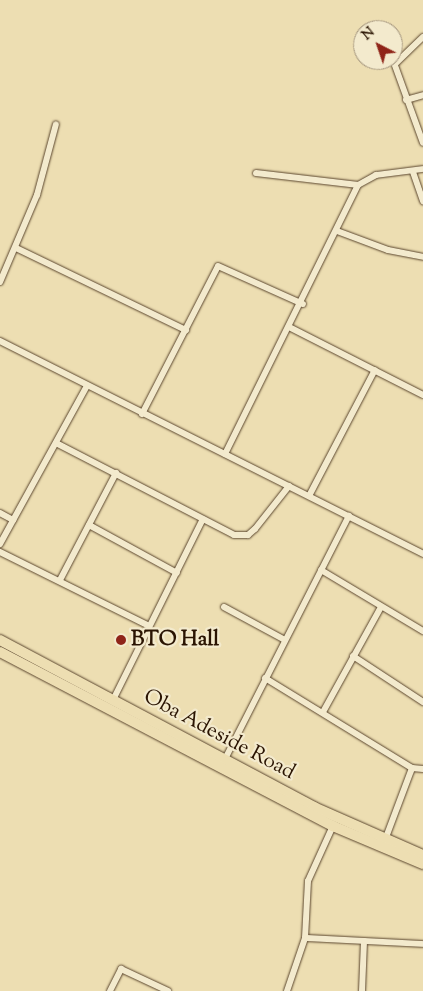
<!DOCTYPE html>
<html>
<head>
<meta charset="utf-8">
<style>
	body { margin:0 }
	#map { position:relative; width:423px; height:991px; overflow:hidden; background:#eddeb2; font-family:"Sorts Mill Goudy",serif }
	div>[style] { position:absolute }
	.roads { filter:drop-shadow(0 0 1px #5b462e) drop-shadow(0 0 1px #5b462e) }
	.street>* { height:6px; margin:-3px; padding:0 3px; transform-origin:3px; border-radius:3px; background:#f3eacd }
	.primary>* { height:10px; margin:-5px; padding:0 5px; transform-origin:5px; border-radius:5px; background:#eddeb2 }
	.dots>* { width:14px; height:14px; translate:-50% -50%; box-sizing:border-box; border:2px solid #f3eacd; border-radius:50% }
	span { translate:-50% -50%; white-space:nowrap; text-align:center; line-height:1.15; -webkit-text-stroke:4.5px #f3eacd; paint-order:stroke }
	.poi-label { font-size:21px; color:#2a1402; font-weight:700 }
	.left { translate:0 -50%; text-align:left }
	.street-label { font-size:21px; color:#2a1402 }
	.north { position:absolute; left:353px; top:20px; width:50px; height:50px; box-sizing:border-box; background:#f3eacd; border:1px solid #a3947c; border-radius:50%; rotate:319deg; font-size:14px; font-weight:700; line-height:20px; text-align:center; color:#2a1402 }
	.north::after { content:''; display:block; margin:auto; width:18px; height:22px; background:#8f2418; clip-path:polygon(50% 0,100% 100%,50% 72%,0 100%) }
</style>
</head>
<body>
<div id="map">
	<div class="roads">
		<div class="street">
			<div style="left:382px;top:29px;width:1px;rotate:90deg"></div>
			<div style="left:393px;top:60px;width:88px;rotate:70.1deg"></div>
			<div style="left:395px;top:64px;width:39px;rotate:-44deg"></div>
			<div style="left:406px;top:100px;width:18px;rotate:-16deg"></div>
			<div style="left:413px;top:172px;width:31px;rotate:71deg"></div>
			<div style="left:256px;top:173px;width:103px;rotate:6.7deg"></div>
			<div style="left:337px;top:231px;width:54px;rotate:20.4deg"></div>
			<div style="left:388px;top:250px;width:36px;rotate:11deg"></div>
			<div style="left:16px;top:248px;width:189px;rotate:25.8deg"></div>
			<div style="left:0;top:282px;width:95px;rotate:-67deg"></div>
			<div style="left:37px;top:195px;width:73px;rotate:-75deg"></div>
			<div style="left:291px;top:328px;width:148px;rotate:26.9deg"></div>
			<div style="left:0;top:341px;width:474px;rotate:26.7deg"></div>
			<div style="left:142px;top:414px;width:166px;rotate:-62.8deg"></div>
			<div style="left:218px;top:266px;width:93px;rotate:24.1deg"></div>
			<div style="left:56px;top:443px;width:200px;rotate:27.3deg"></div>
			<div style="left:234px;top:535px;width:14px"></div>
			<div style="left:248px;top:535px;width:9px;rotate:-41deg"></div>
			<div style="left:255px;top:529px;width:55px;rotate:-51.7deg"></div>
			<div style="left:225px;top:454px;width:300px;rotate:-63.7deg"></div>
			<div style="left:358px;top:185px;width:21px;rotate:-29deg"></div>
			<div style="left:376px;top:175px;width:47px;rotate:-7.3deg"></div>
			<div style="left:309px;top:496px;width:142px;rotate:-62.4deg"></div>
			<div style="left:0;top:513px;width:15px;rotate:28deg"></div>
			<div style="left:89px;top:525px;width:100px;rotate:28.6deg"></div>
			<div style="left:0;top:544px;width:180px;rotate:-61.2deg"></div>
			<div style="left:0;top:552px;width:166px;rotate:26.4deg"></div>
			<div style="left:321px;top:570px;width:119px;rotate:30.9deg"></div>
			<div style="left:60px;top:580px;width:121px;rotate:-62.4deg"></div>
			<div style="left:224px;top:607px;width:69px;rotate:28.4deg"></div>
			<div style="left:353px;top:656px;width:84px;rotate:33.3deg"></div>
			<div style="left:265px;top:678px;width:172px;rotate:31.5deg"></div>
			<div style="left:412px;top:768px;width:11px;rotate:5deg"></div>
			<div style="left:113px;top:700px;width:202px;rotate:-63.6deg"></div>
			<div style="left:323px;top:712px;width:120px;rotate:-61.1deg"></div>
			<div style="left:225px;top:759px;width:273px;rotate:-63deg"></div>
			<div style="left:385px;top:840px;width:77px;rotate:-69.4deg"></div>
			<div style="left:305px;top:938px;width:118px;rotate:2.9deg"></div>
			<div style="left:110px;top:991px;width:25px;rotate:-63deg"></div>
			<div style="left:121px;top:969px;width:52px;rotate:25.1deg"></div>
			<div style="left:287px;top:991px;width:56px;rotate:-71.2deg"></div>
			<div style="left:305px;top:938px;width:57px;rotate:-87deg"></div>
			<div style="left:308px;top:881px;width:60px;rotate:-65.6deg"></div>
			<div style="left:362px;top:991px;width:50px;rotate:-87.7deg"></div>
		</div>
		<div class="primary">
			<div style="left:0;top:640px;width:356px;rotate:28deg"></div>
			<div style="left:314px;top:807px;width:119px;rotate:23.8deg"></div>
			<div style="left:0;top:652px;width:376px;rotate:27.6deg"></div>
			<div style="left:333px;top:826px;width:98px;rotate:22.9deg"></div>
		</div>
	</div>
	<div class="dots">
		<div style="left:121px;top:640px;background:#8f2418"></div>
	</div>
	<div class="poi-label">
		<span class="left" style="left:131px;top:640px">BTO Hall</span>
	</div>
	<div class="street-label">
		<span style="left:219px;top:735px;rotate:28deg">Oba Adeside Road</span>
	</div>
	<div class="north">N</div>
</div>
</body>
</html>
